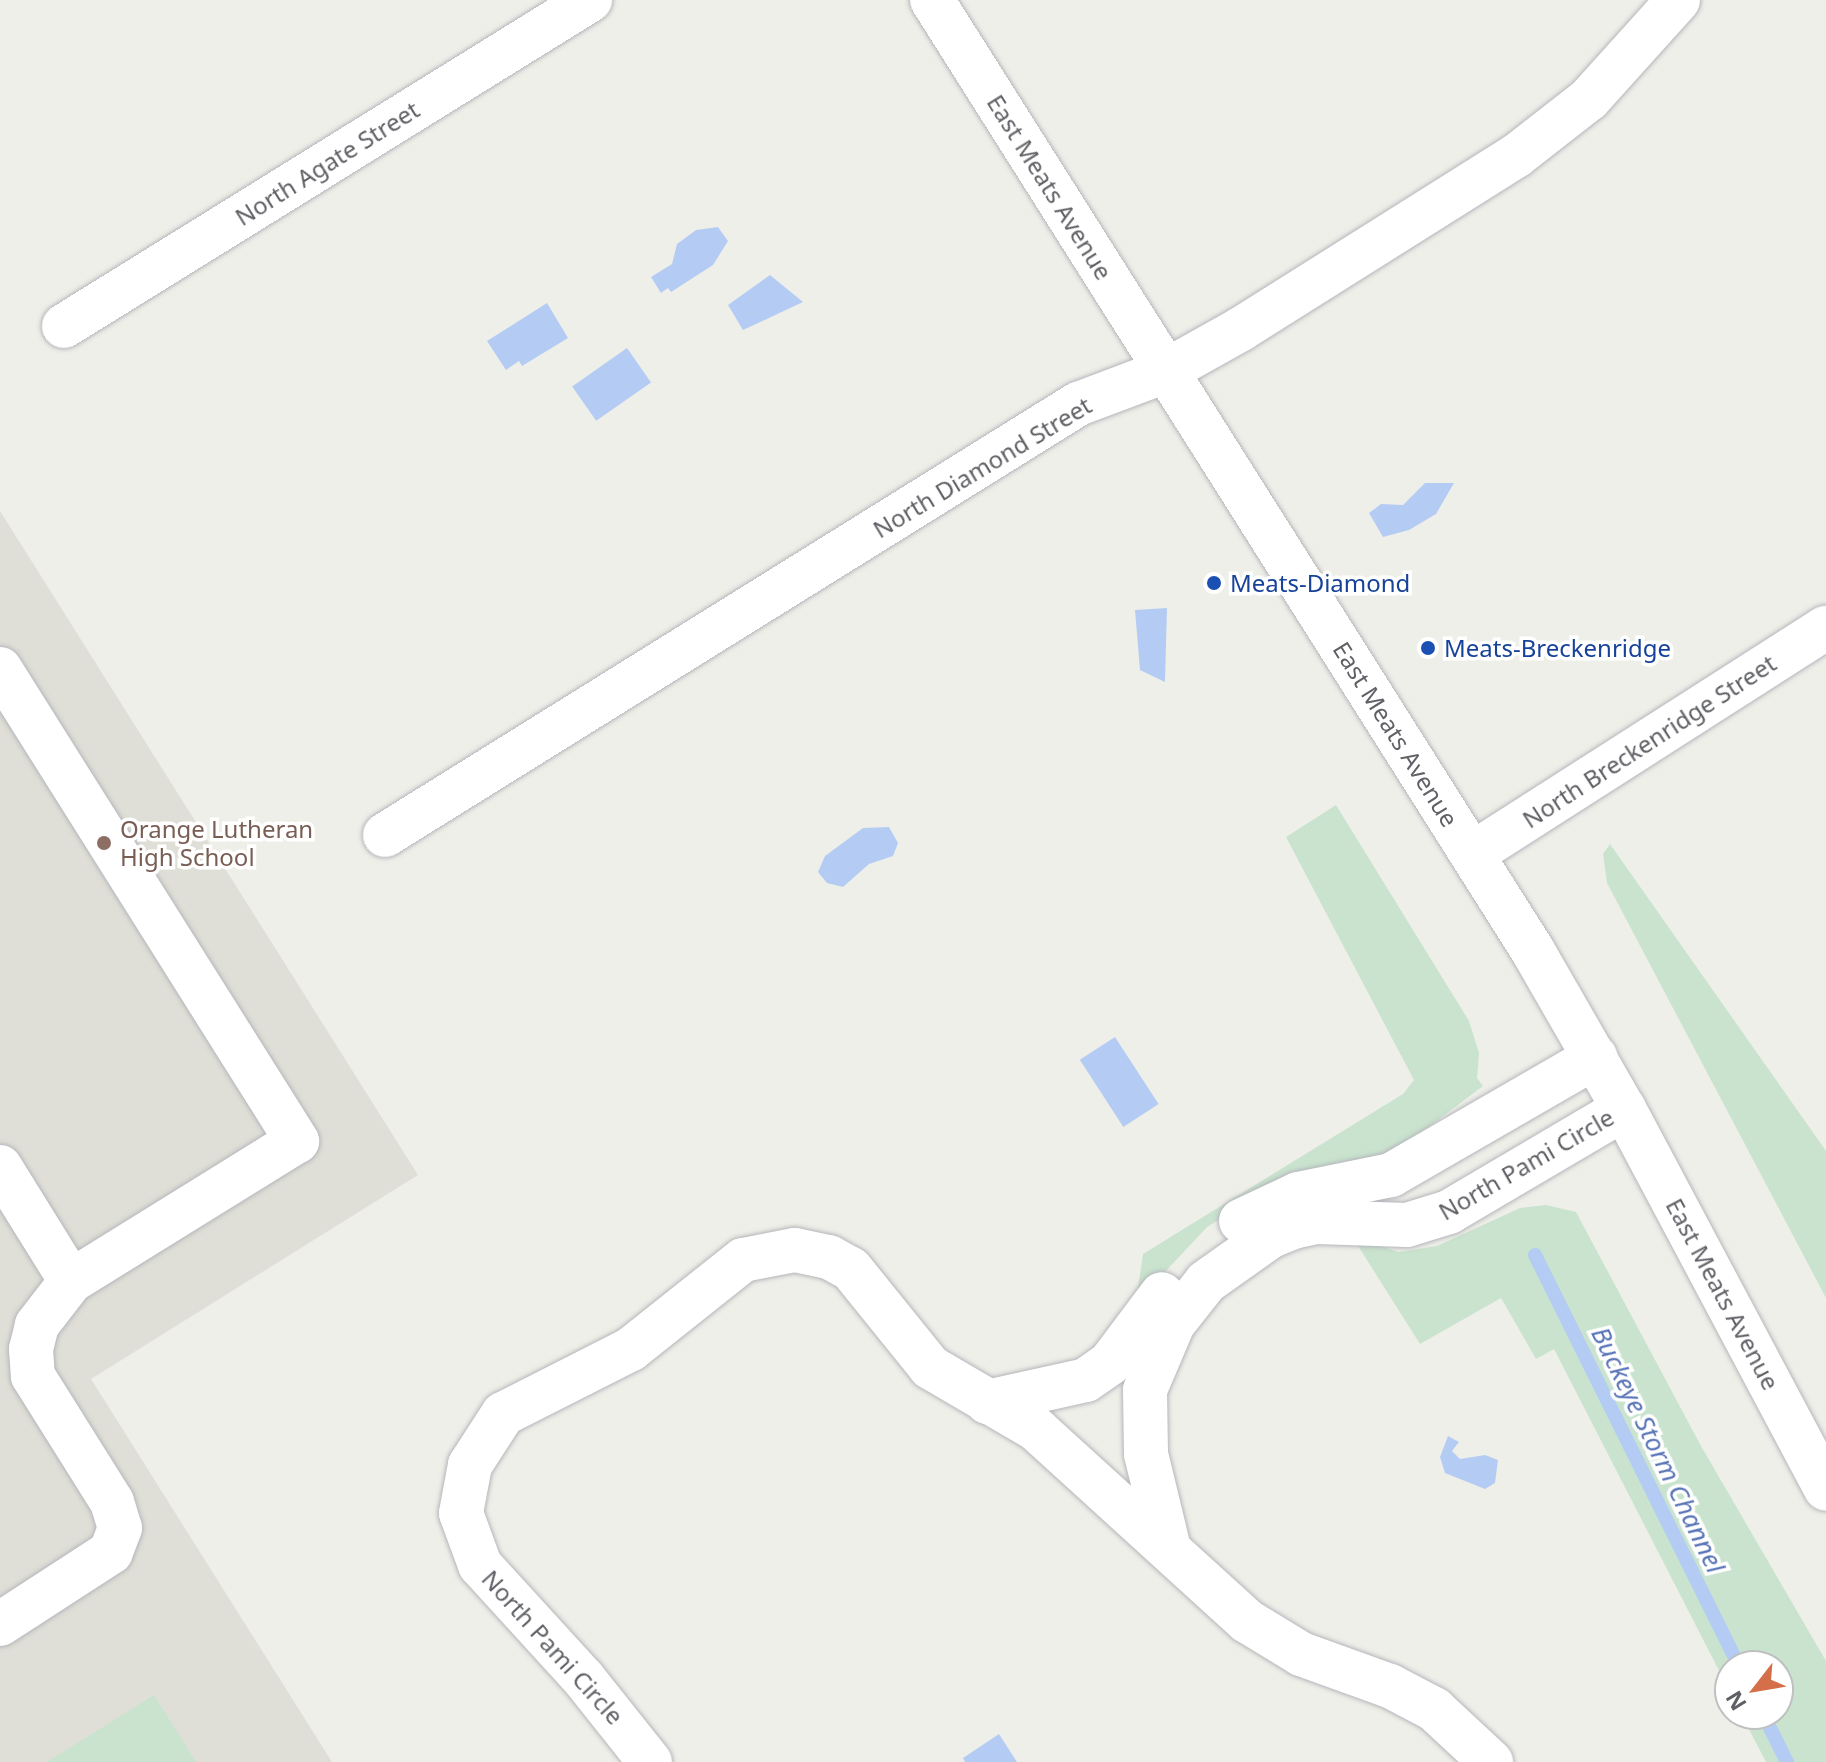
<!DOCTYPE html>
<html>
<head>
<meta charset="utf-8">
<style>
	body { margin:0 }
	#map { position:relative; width:1826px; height:1762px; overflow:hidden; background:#efefe9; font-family:"Noto Sans",sans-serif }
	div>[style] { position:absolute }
	.education>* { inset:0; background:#dfdfd7 }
	.green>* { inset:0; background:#c9e3ce }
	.water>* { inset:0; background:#b4ccf4; transform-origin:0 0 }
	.stream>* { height:14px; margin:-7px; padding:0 7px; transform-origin:7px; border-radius:7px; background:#b4ccf4 }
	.roads { filter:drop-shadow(0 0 2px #b5b6bb) drop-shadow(0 0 2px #b5b6bb) }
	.minor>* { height:44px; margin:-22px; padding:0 22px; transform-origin:22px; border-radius:22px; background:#fff }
	.dots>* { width:22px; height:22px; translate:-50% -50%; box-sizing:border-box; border:4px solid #fff; border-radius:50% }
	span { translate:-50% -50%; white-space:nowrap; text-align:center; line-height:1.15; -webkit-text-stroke:7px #fff; paint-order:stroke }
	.street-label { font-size:24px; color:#606166 }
	.transit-label { font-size:24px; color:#164399 }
	.left { translate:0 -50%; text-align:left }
	.education-label { font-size:24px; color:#785e54 }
	.water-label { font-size:26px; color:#5874b6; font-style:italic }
	.north { position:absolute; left:1714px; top:1650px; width:80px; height:80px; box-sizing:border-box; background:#fff; border:2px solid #bfc0c2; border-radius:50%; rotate:239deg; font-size:22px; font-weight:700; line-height:32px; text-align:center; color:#606166 }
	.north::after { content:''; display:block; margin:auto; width:28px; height:36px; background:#d46f4a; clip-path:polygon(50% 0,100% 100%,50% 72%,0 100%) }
</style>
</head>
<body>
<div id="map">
	<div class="education">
		<div style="clip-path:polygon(0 511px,418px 1175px,91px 1379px,332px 1762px,0 1762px)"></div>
	</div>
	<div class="green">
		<div style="clip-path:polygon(1336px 805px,1469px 1021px,1479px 1053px,1477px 1078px,1483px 1086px,1410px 1141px,1374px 1159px,1258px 1195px,1207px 1227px,1148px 1290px,1138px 1288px,1143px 1254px,1403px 1094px,1414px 1080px,1286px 837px)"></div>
		<div style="clip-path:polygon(1610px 844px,1826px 1151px,1826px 1298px,1607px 883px,1603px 854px)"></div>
		<div style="clip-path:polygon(1546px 1205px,1576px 1212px,1701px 1446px,1826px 1661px,1826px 1762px,1766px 1762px,1741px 1714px,1778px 1714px,1778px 1666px,1730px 1666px,1730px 1692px,1554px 1349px,1536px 1359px,1501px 1298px,1420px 1344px,1353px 1238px,1399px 1252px,1437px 1246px,1520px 1208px)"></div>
		<div style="clip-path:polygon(154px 1695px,196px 1762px,47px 1762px)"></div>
	</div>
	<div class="water">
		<div style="clip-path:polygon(718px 227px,728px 241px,713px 265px,671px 292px,668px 288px,661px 293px,651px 277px,672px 264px,677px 244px,696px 230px)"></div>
		<div style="clip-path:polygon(770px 275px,803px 302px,743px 330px,728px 305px)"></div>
		<div style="clip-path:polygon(547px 303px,568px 338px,522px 366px,519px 361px,506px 370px,487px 341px)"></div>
		<div style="left:627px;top:348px;width:42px;height:67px;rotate:55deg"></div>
		<div style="clip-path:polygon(1425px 483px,1454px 483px,1436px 514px,1409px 530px,1383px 537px,1369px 513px,1381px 504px,1403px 505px)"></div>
		<div style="clip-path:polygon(1167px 608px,1165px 682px,1140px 670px,1135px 610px)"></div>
		<div style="clip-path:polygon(889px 827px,898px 843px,893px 856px,869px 864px,843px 887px,827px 883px,818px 872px,825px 856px,863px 828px)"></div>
		<div style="left:1115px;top:1037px;width:80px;height:42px;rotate:57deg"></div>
		<div style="clip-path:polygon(1448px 1436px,1459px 1442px,1452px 1451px,1460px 1459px,1485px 1455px,1498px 1460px,1495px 1483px,1485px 1489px,1445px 1473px,1440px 1457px)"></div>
		<div style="clip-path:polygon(999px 1734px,1017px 1762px,965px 1762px,963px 1758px)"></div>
	</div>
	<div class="stream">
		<div style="left:1535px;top:1255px;width:459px;rotate:63.6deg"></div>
		<div style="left:1763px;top:1714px;width:54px;rotate:63.4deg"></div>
	</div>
	<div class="roads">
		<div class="minor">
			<div style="left:932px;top:0;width:1125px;rotate:57.71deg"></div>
			<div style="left:1533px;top:951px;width:182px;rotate:60.1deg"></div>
			<div style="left:1624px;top:1109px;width:430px;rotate:62deg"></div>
			<div style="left:64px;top:326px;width:619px;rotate:-31.79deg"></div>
			<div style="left:0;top:669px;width:558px;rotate:57.82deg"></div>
			<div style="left:297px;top:1141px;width:266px;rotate:148.2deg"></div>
			<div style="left:71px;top:1281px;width:56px;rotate:127.7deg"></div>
			<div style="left:37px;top:1325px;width:25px;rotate:104deg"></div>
			<div style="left:31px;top:1349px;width:27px;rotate:86deg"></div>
			<div style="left:33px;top:1376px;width:149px;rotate:57.9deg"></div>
			<div style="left:112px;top:1502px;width:27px;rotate:73deg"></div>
			<div style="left:120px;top:1528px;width:26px;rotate:111deg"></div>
			<div style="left:111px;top:1552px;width:132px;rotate:147deg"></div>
			<div style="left:385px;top:835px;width:816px;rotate:-31.88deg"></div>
			<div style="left:1078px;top:404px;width:94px;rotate:-20.6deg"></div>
			<div style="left:1166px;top:371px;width:86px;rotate:-29.2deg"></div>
			<div style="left:1241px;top:329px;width:325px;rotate:-32.2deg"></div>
			<div style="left:1516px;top:156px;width:93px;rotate:-38deg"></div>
			<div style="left:1589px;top:99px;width:133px;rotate:-48deg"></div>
			<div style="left:1472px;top:854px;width:420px;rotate:-32.6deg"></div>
			<div style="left:0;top:1167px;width:134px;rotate:58.1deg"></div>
			<div style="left:1241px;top:1221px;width:63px;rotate:-25.3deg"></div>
			<div style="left:1298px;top:1194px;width:95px;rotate:-11.5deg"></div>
			<div style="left:1391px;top:1175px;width:236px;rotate:-30deg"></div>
			<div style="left:987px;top:1402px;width:101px;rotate:-12.5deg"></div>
			<div style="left:1086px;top:1380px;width:29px;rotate:-35deg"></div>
			<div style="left:1110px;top:1363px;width:86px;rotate:-53deg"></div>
			<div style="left:1169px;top:1549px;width:98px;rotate:-103.6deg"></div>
			<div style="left:1146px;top:1454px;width:64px;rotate:-90.9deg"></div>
			<div style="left:1145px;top:1390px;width:72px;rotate:-67deg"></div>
			<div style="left:1173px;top:1324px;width:53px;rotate:-51.8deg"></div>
			<div style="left:1206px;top:1282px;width:80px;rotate:-35.3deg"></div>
			<div style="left:1271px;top:1236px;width:24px;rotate:-22deg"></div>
			<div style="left:1293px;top:1227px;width:25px;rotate:-12deg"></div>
			<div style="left:1317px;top:1222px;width:90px;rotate:1.9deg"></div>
			<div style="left:1407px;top:1225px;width:44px;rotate:-17.2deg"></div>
			<div style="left:1449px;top:1212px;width:203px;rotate:-30.5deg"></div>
			<div style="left:650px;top:1762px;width:106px;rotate:-128.5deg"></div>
			<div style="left:584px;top:1679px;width:154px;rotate:-132.4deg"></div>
			<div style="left:480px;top:1565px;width:55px;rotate:-110.1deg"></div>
			<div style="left:461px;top:1513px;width:49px;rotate:-79.4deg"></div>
			<div style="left:470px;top:1465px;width:61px;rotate:-57.1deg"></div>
			<div style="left:503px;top:1414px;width:144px;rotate:-26.9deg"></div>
			<div style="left:631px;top:1349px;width:143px;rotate:-38.5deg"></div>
			<div style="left:743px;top:1260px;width:53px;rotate:-10.9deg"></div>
			<div style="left:795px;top:1250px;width:35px;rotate:12deg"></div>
			<div style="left:829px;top:1257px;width:25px;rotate:29deg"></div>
			<div style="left:851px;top:1269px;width:126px;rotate:51.1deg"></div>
			<div style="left:930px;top:1367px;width:123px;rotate:30.3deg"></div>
			<div style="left:1036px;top:1429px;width:285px;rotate:42.3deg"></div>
			<div style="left:1247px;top:1621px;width:63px;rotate:31.4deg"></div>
			<div style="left:1301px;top:1654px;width:95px;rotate:19.8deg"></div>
			<div style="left:1390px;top:1686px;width:50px;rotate:27.6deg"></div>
			<div style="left:1434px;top:1709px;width:78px;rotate:42.9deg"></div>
		</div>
	</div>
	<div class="dots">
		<div style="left:1214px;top:583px;background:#1a4fb4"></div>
		<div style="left:1428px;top:648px;background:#1a4fb4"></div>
		<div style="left:104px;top:843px;background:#8d6e63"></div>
	</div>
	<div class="street-label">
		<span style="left:327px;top:163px;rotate:-32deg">North Agate Street</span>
		<span style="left:1050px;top:187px;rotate:58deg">East Meats Avenue</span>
		<span style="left:982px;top:467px;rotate:-31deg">North Diamond Street</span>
		<span style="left:1396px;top:734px;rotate:58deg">East Meats Avenue</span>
		<span style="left:1649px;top:741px;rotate:-33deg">North Breckenridge Street</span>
		<span style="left:1526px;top:1164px;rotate:-30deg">North Pami Circle</span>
		<span style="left:1723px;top:1294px;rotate:62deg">East Meats Avenue</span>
		<span style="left:553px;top:1647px;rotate:48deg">North Pami Circle</span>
	</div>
	<div class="transit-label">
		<span class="left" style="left:1230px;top:583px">Meats-Diamond</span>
		<span class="left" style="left:1444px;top:648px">Meats-Breckenridge</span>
	</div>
	<div class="education-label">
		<span class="left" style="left:120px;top:843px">Orange Lutheran<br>High School</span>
	</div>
	<div class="water-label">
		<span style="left:1658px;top:1450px;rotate:64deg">Buckeye Storm Channel</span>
	</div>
	<div class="north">N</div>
</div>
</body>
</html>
